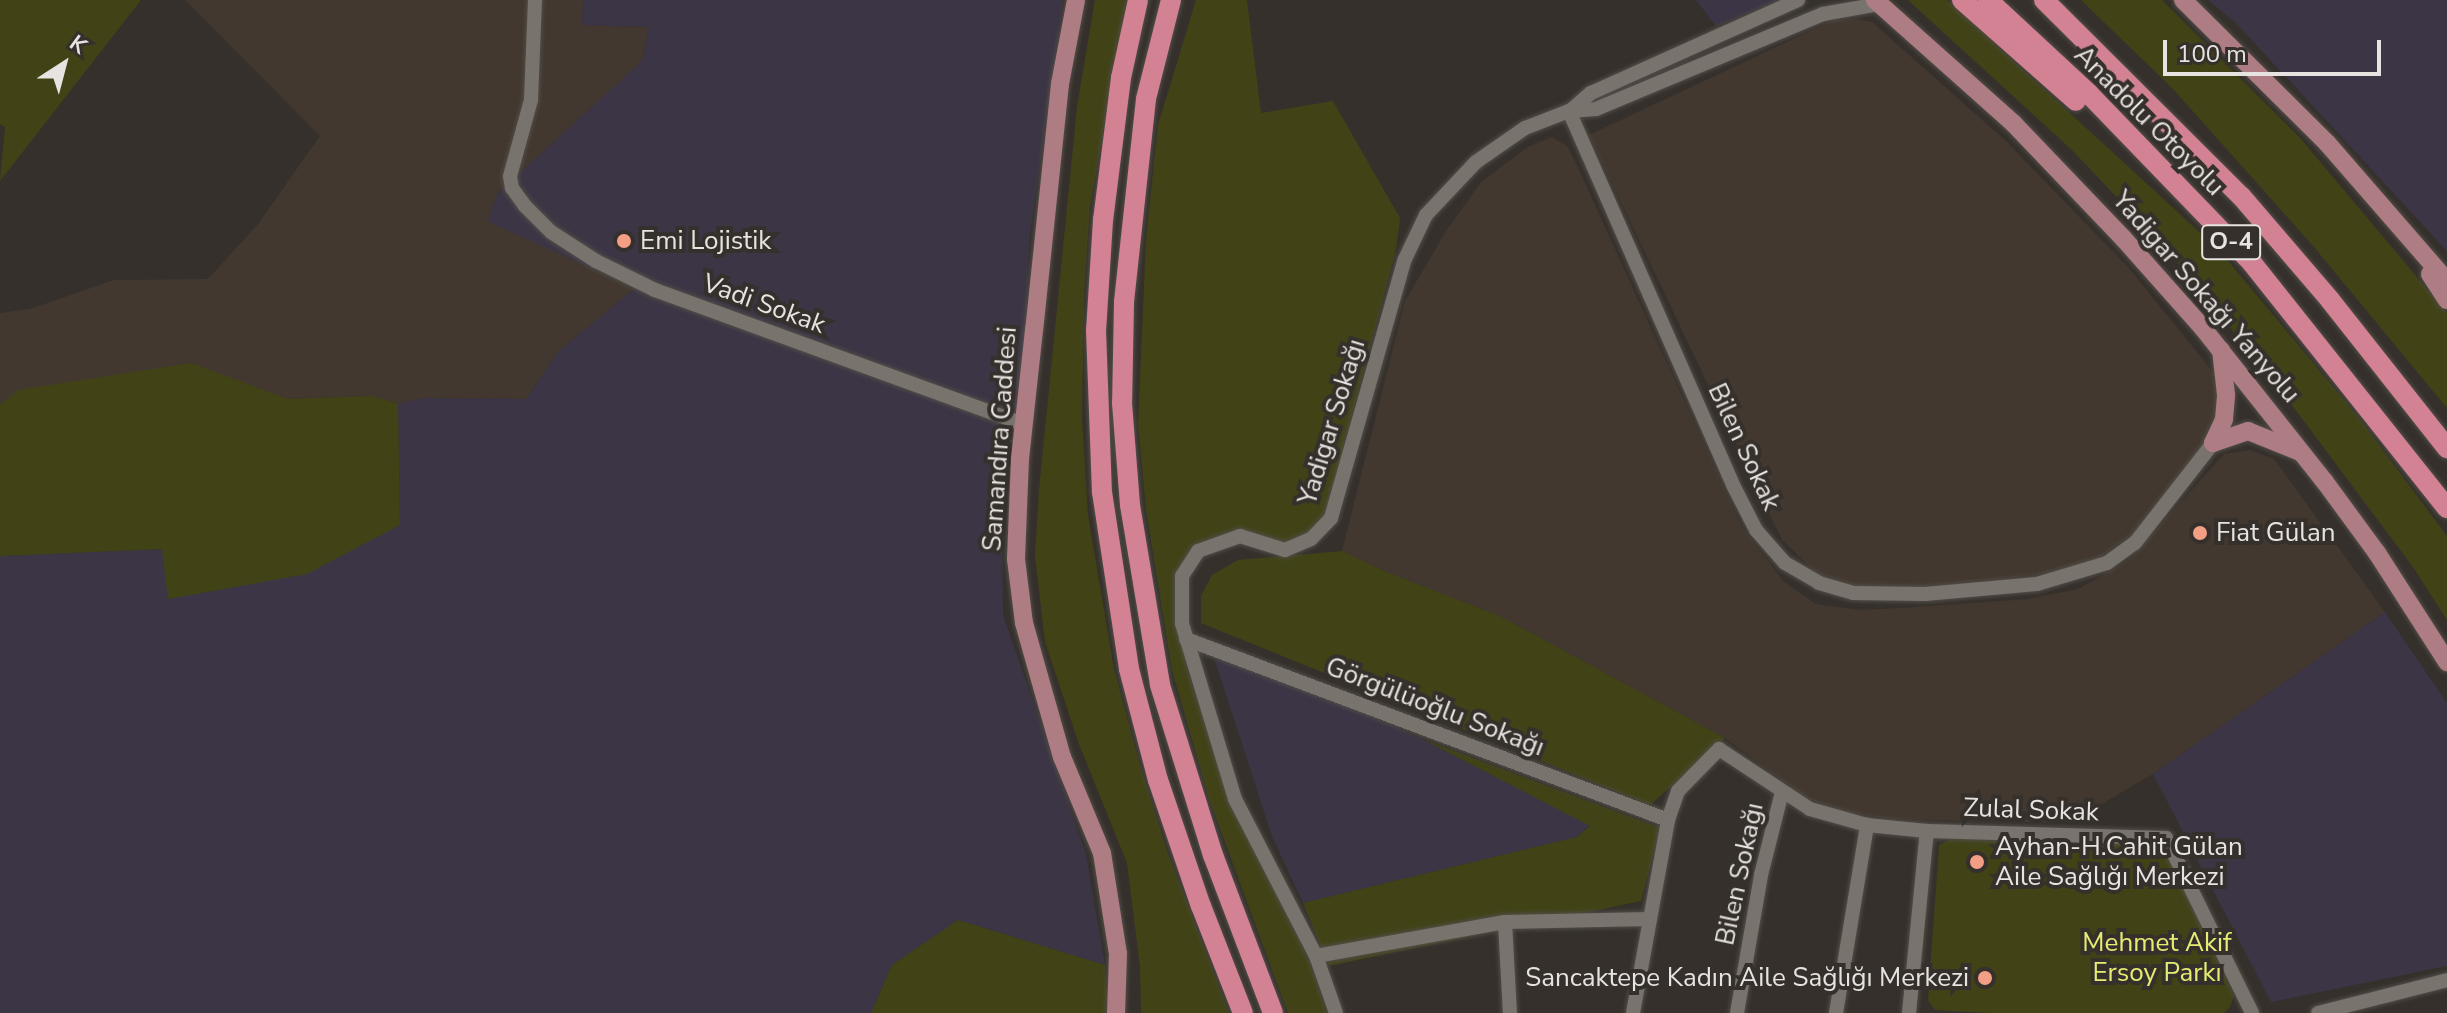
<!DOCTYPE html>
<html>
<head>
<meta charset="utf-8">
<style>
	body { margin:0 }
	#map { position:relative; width:2447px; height:1013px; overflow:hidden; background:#35302b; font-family:"Nunito Sans",sans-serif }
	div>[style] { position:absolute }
	.built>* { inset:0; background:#42382f }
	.industrial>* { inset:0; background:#3c3545 }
	.green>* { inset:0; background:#414317 }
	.roads { filter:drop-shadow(0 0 2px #524d48) drop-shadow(0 0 2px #524d48) }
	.minor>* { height:14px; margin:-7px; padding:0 7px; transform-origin:7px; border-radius:7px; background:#79736d }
	.major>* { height:18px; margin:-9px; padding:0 9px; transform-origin:9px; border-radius:9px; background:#ae7c83 }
	.highway>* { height:20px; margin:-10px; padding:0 10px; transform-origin:10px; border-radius:10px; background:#d28292 }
	.dots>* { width:22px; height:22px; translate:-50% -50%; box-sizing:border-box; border:4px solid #35302b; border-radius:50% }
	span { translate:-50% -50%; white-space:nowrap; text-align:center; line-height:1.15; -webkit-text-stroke:8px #35302b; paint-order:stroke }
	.shield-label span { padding:2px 6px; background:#35302b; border:2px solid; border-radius:6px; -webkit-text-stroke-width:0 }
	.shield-label { font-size:24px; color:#e7e3e0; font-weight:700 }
	.street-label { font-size:26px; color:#e7e3e0 }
	.poi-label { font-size:26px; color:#e7e3e0 }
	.left { translate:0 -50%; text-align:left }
	.right { translate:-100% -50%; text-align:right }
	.park-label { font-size:26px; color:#e5eb73 }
	.north { position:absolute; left:24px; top:24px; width:80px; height:80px; -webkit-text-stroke:6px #35302b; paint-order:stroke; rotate:36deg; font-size:22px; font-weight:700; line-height:32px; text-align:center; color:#e7e3e0 }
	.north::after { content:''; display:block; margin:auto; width:28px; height:36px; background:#e7e3e0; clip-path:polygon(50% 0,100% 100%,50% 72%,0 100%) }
	.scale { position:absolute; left:2163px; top:40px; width:218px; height:36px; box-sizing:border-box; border:4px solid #e7e3e0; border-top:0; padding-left:10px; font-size:24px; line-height:28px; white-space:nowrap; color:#e7e3e0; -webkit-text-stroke:6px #35302b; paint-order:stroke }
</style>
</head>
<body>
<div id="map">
	<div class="built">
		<div style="clip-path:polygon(185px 0,583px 0,582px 25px,649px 27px,642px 61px,498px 193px,488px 220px,635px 288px,559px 351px,526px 399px,424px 398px,398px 404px,373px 396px,288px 399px,190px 363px,0 405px,0 313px,30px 309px,114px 280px,208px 279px,258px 224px,320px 136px)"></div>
		<div style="clip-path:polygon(1856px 19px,1872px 22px,2006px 141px,2129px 268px,2217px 377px,2223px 397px,2217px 422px,2200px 452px,2141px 528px,2095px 561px,2043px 574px,1895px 591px,1851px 586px,1815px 572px,1782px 540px,1589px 135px,1834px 20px)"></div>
		<div style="clip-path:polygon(1552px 137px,1567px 146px,1576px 163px,1741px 526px,1784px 582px,1816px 604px,1859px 610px,1916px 607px,2027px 599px,2078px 589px,2129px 560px,2224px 454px,2250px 450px,2274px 459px,2385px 612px,2153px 774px,2069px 823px,1891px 819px,1839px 811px,1806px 798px,1725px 738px,1500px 616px,1389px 573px,1342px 551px,1405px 301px,1448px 228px,1481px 182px,1528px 147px)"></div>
	</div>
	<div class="industrial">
		<div style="clip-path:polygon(583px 0,1063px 0,1029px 241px,1024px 424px,1002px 469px,1003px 615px,1086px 854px,1105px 965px,958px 920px,892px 965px,871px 1013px,0 1013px,0 556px,163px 549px,168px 598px,400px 525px,398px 404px,424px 398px,526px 399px,559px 351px,635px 288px,487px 221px,498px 193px,642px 61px,649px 27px,582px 25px)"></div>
		<div style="clip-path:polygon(1696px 0,1780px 0,1716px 26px)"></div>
		<div style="clip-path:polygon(2208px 0,2447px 0,2447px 251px,2235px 22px)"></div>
		<div style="clip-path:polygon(2385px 612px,2447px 703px,2447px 966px,2271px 1002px,2153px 774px)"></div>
		<div style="clip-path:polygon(1224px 651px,1422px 739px,1590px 825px,1577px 837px,1303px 903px,1273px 839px,1215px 661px)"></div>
	</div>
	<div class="green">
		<div style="clip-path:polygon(0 0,141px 0,0 181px,5px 127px,0 124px)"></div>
		<div style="clip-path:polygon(1095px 0,1127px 0,1090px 206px,1084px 294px,1082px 417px,1088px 515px,1114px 669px,1138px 758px,1166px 848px,1229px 1013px,1141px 1013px,1140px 967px,1127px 863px,1079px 744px,1045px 642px,1035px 556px,1039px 490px,1077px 107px)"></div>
		<div style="clip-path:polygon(1196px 0,1247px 0,1261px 113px,1333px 101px,1400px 218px,1396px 250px,1325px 515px,1305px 536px,1285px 544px,1240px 529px,1197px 544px,1175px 573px,1176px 620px,1187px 669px,1228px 797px,1309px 960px,1327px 1013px,1288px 1013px,1209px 799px,1172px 670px,1146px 510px,1138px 424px,1146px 239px,1158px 125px)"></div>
		<div style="clip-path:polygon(1908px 0,1947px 0,2219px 250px,2359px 418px,2447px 536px,2447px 620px,2413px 567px,2282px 392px,2165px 248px,2072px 150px)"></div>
		<div style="clip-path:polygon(2081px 0,2162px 0,2301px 139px,2447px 313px,2447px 408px,2314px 247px,2173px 89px)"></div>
		<div style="clip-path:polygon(191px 363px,288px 399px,373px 396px,398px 404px,400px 525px,307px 574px,168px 599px,162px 549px,0 556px,0 405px,18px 390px)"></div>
		<div style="clip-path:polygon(1342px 551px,1389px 573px,1500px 616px,1725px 738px,1650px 805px,1201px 623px,1201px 596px,1212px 575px,1238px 560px)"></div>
		<div style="clip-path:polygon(1422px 739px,1660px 828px,1641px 901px,1329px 966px,1303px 903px,1577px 837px,1590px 826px)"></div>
		<div style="clip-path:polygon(1953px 838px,2104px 845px,2160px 840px,2234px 996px,2230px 1007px,2224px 1013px,1990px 1013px,1935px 1010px,1928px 1000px,1939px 845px)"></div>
		<div style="clip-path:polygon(958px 920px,1105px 965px,1109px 1013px,871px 1013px,892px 965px)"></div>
	</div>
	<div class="roads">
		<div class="minor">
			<div style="left:535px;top:0;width:100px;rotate:92.3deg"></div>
			<div style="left:531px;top:100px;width:79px;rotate:105.4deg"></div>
			<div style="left:510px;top:176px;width:12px;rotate:81deg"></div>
			<div style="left:512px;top:188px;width:22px;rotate:54deg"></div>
			<div style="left:525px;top:206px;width:37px;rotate:45deg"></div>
			<div style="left:551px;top:232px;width:54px;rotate:32.8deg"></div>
			<div style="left:596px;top:261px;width:66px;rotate:26.2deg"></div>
			<div style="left:655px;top:290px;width:393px;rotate:20deg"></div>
			<div style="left:1569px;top:111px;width:408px;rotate:66.3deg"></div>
			<div style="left:1733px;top:485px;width:51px;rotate:62.9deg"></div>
			<div style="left:1756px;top:530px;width:44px;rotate:48.7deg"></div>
			<div style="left:1785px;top:563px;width:39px;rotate:30deg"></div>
			<div style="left:1819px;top:583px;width:35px;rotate:16deg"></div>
			<div style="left:1853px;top:593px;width:72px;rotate:0.8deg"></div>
			<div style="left:1925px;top:594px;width:112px;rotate:-5.1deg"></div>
			<div style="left:2037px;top:584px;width:73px;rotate:-16.7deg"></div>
			<div style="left:2107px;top:563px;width:34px;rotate:-36deg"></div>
			<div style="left:2135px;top:543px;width:127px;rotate:-52deg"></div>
			<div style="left:1570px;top:111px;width:28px;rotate:-41deg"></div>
			<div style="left:1591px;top:93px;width:227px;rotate:-24.2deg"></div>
			<div style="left:1186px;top:639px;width:515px;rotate:20.58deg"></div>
			<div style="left:1505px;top:922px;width:145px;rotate:-1.2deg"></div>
			<div style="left:1316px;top:956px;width:192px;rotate:-10.2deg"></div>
			<div style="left:1505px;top:922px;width:91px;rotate:86.9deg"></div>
			<div style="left:1336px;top:1013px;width:60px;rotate:-109.3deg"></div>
			<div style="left:1316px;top:956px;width:177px;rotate:-117.3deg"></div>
			<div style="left:1235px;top:799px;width:184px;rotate:-106.8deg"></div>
			<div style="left:1182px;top:623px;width:47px;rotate:-90deg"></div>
			<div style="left:1182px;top:576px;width:30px;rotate:-57deg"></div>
			<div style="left:1198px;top:551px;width:45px;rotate:-19.7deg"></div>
			<div style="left:1240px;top:536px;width:47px;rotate:17.3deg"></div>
			<div style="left:1285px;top:550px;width:28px;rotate:-23deg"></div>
			<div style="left:1311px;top:539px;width:29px;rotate:-46deg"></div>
			<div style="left:1331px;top:518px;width:269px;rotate:-74.1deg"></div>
			<div style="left:1405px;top:259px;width:49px;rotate:-64.5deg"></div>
			<div style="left:1426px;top:215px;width:73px;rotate:-46.7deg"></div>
			<div style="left:1476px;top:162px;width:60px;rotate:-34.8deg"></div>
			<div style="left:1525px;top:128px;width:47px;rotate:-21.1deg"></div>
			<div style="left:1569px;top:111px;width:27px;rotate:-4deg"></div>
			<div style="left:1596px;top:109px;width:246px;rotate:-22.7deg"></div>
			<div style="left:1823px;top:14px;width:58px;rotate:-10deg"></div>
			<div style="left:1633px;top:1013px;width:196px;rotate:-79.7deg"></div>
			<div style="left:1668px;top:820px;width:31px;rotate:-71deg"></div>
			<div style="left:1678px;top:791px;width:59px;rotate:-45.7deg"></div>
			<div style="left:1719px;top:749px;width:109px;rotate:33.4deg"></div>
			<div style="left:1810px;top:809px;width:59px;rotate:15.7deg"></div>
			<div style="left:1867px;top:825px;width:60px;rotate:5.7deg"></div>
			<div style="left:1927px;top:831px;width:239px;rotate:1.7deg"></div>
			<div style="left:2166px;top:838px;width:195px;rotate:63.8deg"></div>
			<div style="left:1737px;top:1013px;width:140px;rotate:-80.1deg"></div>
			<div style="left:1761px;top:875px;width:86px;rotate:-75.8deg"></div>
			<div style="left:1836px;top:1013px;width:191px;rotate:-80.6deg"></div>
			<div style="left:1909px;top:1013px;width:183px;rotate:-84.4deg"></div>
			<div style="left:2318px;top:1013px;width:133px;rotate:-14.3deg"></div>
		</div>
		<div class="major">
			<div style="left:1076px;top:0;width:86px;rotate:100.8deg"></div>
			<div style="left:1060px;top:84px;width:247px;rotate:96deg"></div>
			<div style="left:1034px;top:330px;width:130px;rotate:96.2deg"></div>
			<div style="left:1020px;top:459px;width:100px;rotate:92.3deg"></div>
			<div style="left:1016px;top:559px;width:64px;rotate:82.9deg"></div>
			<div style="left:1024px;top:623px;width:139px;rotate:74.2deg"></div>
			<div style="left:1062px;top:757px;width:104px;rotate:67.4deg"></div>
			<div style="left:1102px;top:853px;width:102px;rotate:81deg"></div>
			<div style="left:1118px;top:954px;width:59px;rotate:91.9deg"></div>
			<div style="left:1875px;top:0;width:186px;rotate:41.7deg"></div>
			<div style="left:2014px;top:124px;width:158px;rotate:46.3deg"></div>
			<div style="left:2123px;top:238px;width:119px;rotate:48.4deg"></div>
			<div style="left:2202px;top:327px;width:198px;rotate:51.6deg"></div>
			<div style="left:2325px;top:482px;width:88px;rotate:53.8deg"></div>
			<div style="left:2377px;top:553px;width:130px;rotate:57.3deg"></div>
			<div style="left:2183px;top:0;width:203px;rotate:44.8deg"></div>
			<div style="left:2327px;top:143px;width:183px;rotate:49deg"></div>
			<div style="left:2430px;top:274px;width:31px;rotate:57deg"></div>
			<div style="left:2213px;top:443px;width:37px;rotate:-19deg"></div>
			<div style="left:2248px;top:431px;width:56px;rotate:22deg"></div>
			<div style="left:2213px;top:443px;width:26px;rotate:-65deg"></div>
			<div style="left:2224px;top:419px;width:24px;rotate:-85deg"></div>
			<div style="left:2226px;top:395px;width:45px;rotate:-96.3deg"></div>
		</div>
		<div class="highway">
			<div style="left:1138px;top:0;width:80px;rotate:102.3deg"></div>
			<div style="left:1121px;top:78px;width:143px;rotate:97.2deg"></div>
			<div style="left:1103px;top:220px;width:110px;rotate:93.6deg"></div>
			<div style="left:1096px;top:330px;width:162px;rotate:87.9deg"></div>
			<div style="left:1102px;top:492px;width:179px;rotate:81.3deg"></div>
			<div style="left:1129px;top:669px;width:115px;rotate:75.4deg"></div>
			<div style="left:1158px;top:780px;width:133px;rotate:71.2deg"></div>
			<div style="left:1201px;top:906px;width:115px;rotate:68.6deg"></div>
			<div style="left:1171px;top:0;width:102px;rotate:104.2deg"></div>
			<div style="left:1146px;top:99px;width:205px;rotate:96.2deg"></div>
			<div style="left:1124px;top:303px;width:100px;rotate:91.1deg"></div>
			<div style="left:1122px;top:403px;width:102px;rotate:85.5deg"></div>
			<div style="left:1130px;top:505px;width:182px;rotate:80.5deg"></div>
			<div style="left:1160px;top:685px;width:178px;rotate:72.7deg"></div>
			<div style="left:1213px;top:855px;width:169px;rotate:69.2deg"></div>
			<div style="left:1962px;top:0;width:152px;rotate:41.5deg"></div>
			<div style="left:1988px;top:0;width:138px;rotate:42.9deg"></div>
			<div style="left:2089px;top:94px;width:235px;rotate:46deg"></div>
			<div style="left:2252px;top:263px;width:313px;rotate:51.5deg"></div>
			<div style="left:2044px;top:0;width:278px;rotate:44.9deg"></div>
			<div style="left:2241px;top:196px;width:137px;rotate:49.4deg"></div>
			<div style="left:2330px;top:300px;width:189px;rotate:51.7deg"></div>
		</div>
	</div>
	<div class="dots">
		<div style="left:624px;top:241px;background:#f39f85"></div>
		<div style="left:2200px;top:533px;background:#f39f85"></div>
		<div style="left:1977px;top:862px;background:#f39f85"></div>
		<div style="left:1985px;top:978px;background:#f39f85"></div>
	</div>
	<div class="shield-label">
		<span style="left:2231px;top:242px">O-4</span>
	</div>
	<div class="street-label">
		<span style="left:2149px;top:121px;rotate:45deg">Anadolu Otoyolu</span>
		<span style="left:2206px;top:297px;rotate:49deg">Yadigar Sokağı Yanyolu</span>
		<span style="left:764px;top:304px;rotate:20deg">Vadi Sokak</span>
		<span style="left:1332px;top:422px;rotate:-73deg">Yadigar Sokağı</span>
		<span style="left:1000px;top:439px;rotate:-86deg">Samandıra Caddesi</span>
		<span style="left:1744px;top:447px;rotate:65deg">Bilen Sokak</span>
		<span style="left:1435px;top:707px;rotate:21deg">Görgülüoğlu Sokağı</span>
		<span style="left:2031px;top:810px;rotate:2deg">Zulal Sokak</span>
		<span style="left:1740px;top:874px;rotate:-78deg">Bilen Sokağı</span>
	</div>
	<div class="poi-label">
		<span class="left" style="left:640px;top:241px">Emi Lojistik</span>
		<span class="left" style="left:2216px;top:533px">Fiat Gülan</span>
		<span class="left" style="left:1995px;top:862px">Ayhan-H.Cahit Gülan<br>Aile Sağlığı Merkezi</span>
		<span class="right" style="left:1969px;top:978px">Sancaktepe Kadın Aile Sağlığı Merkezi</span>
	</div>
	<div class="park-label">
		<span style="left:2157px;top:958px">Mehmet Akif<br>Ersoy Parkı</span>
	</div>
	<div class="north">K</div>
	<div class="scale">100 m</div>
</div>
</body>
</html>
